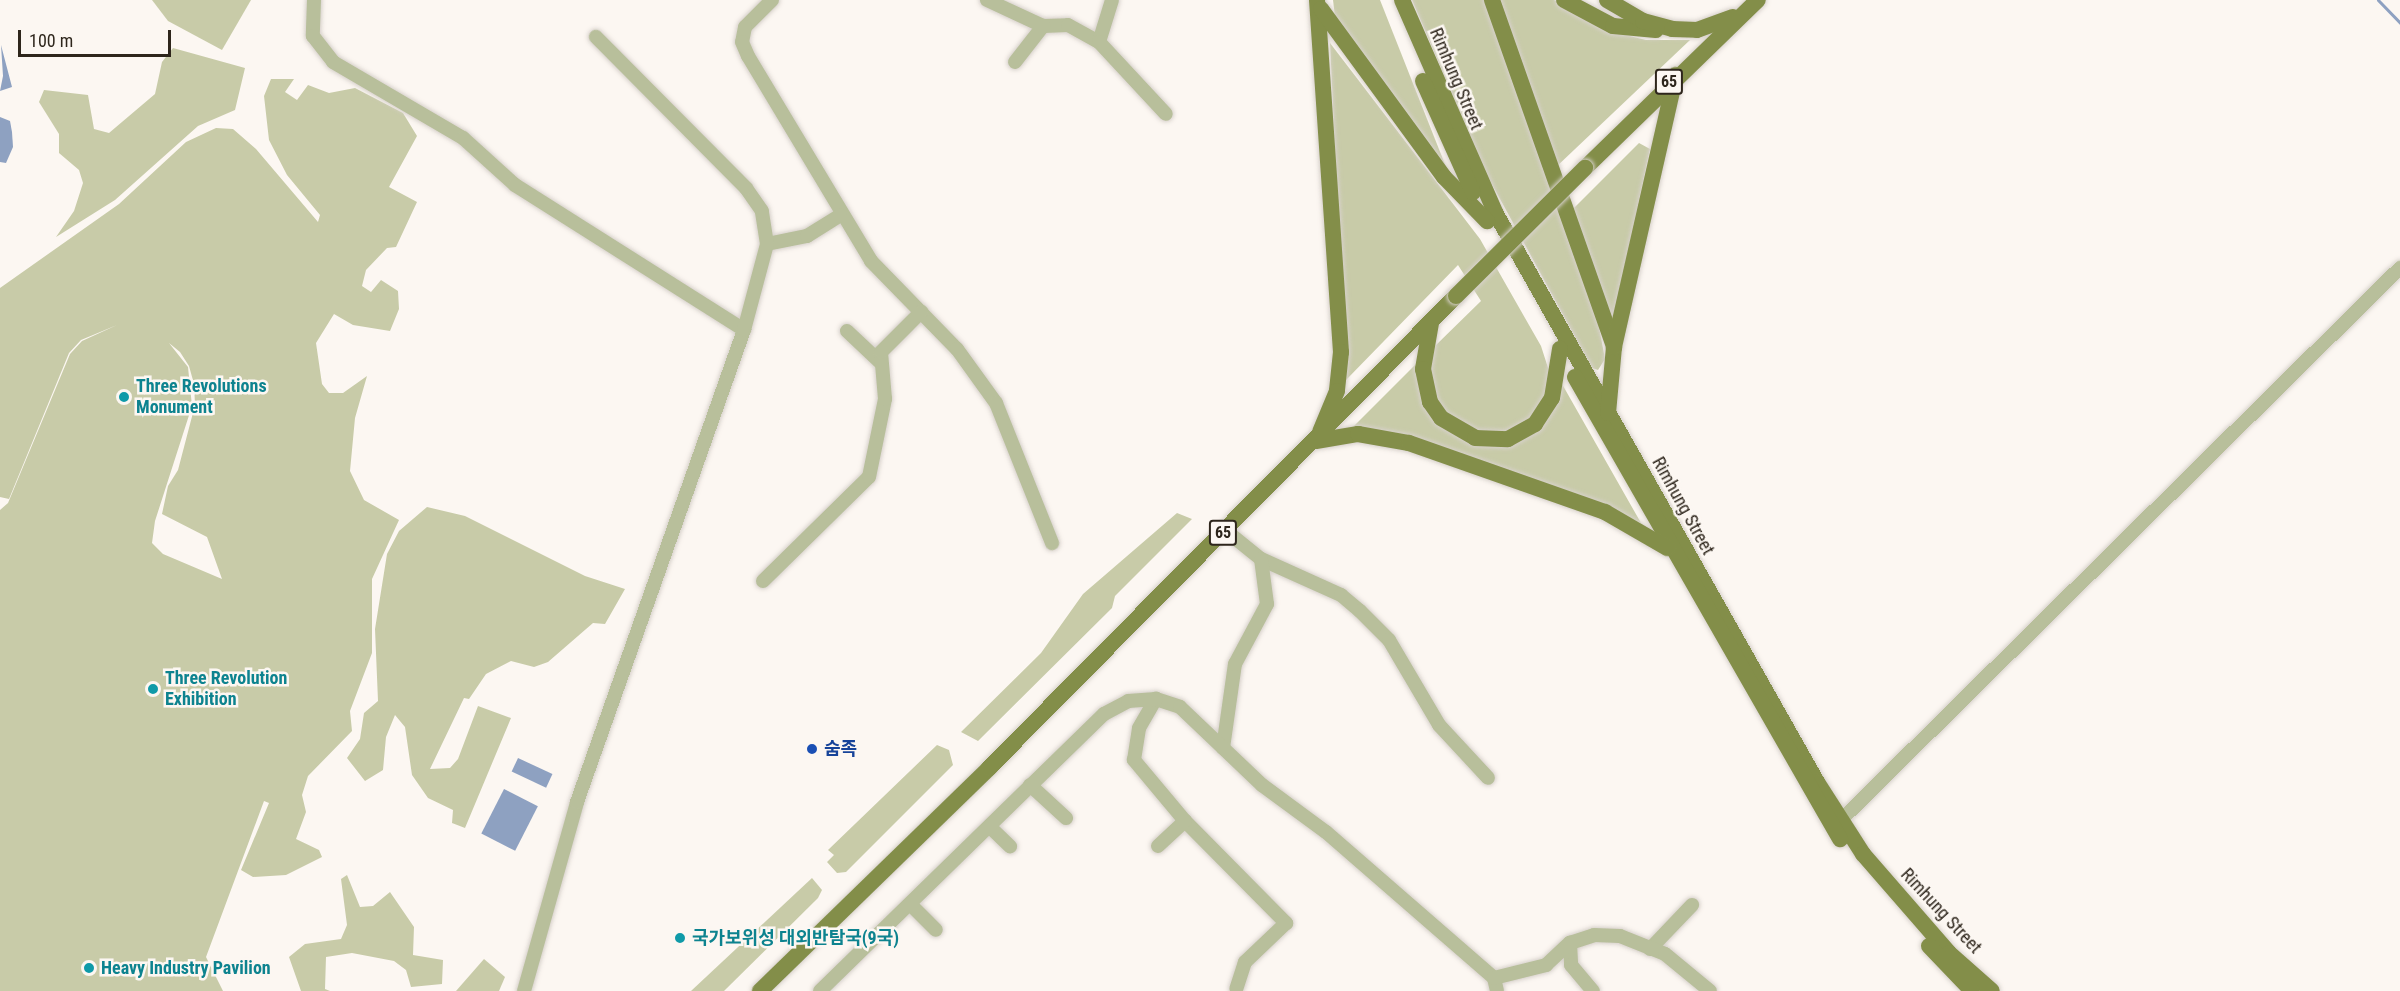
<!DOCTYPE html>
<html>
<head>
<meta charset="utf-8">
<style>
	body { margin:0 }
	#map { position:relative; width:2400px; height:991px; overflow:hidden; background:#fcf7f2; font-family:"Roboto Condensed","Noto Sans KR",sans-serif }
	div>[style] { position:absolute }
	.green>* { inset:0; background:#c8cba8 }
	.water>* { inset:0; background:#8ea1c1; transform-origin:0 0 }
	.stream>* { height:3px; margin:-1.5px; padding:0 1.5px; transform-origin:1.5px; border-radius:1.5px; background:#8ea1c1 }
	.roads { filter:drop-shadow(0 0 2px #d7d1cb) drop-shadow(0 0 2px #d7d1cb) }
	.minor>* { height:14px; margin:-7px; padding:0 7px; transform-origin:7px; border-radius:7px; background:#b8bf9b }
	.major>* { height:16px; margin:-8px; padding:0 8px; transform-origin:8px; border-radius:8px; background:#838e49 }
	.bridges { filter:drop-shadow(0 0 2px #d7d1cb) drop-shadow(0 0 2px #d7d1cb) }
	.major-bridge>* { height:16px; margin:-8px; padding:0 8px; transform-origin:8px; border-radius:8px; background:#838e49 }
	.dots>* { width:16px; height:16px; translate:-50% -50%; box-sizing:border-box; border:3px solid #fcf7f2; border-radius:50% }
	span { translate:-50% -50%; white-space:nowrap; text-align:center; line-height:1.15; -webkit-text-stroke:5px #fcf7f2; paint-order:stroke }
	.shield-label span { padding:2px 4px; background:#fcf7f2; border:2px solid; border-radius:4px; -webkit-text-stroke-width:0 }
	.shield-label { font-size:16px; color:#2e261c; font-weight:700 }
	.street-label { font-size:18px; color:#2e261c }
	.culture-label { font-size:18px; color:#0d838f; font-weight:700 }
	.left { translate:0 -50%; text-align:left }
	.transit-label { font-size:18px; color:#164399; font-weight:700 }
	.scale { position:absolute; left:18px; top:30px; width:153px; height:27px; box-sizing:border-box; border:3px solid #2e261c; border-top:0; padding-left:8px; font-size:18px; line-height:21px; white-space:nowrap; color:#2e261c; -webkit-text-stroke:4px #fcf7f2; paint-order:stroke }
</style>
</head>
<body>
<div id="map">
	<div class="green">
		<div style="clip-path:polygon(152px 0,251px 0,222px 50px,168px 21px)"></div>
		<div style="clip-path:polygon(1333px 0,1380px 0,1448px 172px,1335px 17px)"></div>
		<div style="clip-path:polygon(1412px 0,1488px 0,1596px 311px,1605px 359px,1598px 370px,1592px 368px,1488px 177px)"></div>
		<div style="clip-path:polygon(1497px 0,1554px 0,1613px 32px,1646px 40px,1690px 40px,1555px 168px)"></div>
		<div style="clip-path:polygon(1330px 43px,1480px 239px,1541px 346px,1550px 374px,1546px 395px,1535px 415px,1510px 431px,1478px 435px,1440px 411px,1429px 378px,1435px 346px,1481px 301px,1458px 265px,1346px 380px)"></div>
		<div style="clip-path:polygon(173px 48px,245px 68px,235px 110px,198px 126px,115px 200px,56px 237px,74px 211px,83px 183px,79px 170px,59px 153px,59px 134px,39px 102px,44px 90px,88px 95px,94px 129px,109px 133px,155px 94px,162px 62px)"></div>
		<div style="clip-path:polygon(evenodd,271px 79px,294px 79px,285px 92px,297px 100px,308px 85px,329px 93px,355px 88px,403px 113px,417px 136px,389px 187px,417px 202px,396px 247px,387px 248px,366px 270px,362px 286px,371px 292px,381px 280px,398px 291px,399px 309px,390px 331px,353px 325px,334px 314px,316px 343px,322px 384px,329px 393px,343px 393px,367px 376px,355px 418px,350px 471px,364px 500px,399px 520px,372px 579px,372px 653px,350px 711px,352px 731px,308px 776px,302px 795px,306px 812px,296px 839px,319px 850px,322px 857px,286px 875px,253px 877px,241px 870px,269px 803px,264px 801px,206px 957px,223px 991px,0 991px,0 510px,8px 503px,70px 354px,82px 341px,117px 325px,81px 340px,69px 353px,9px 499px,0 497px,0 288px,119px 204px,186px 142px,216px 128px,233px 129px,256px 149px,318px 222px,320px 215px,287px 175px,269px 140px,264px 96px,271px 79px,169px 343px,180px 352px,189px 366px,194px 384px,195px 405px,178px 470px,168px 486px,162px 514px,207px 537px,222px 579px,163px 554px,152px 543px,155px 521px,192px 406px,188px 367px,169px 343px)"></div>
		<div style="clip-path:polygon(1639px 143px,1650px 149px,1613px 320px,1571px 211px)"></div>
		<div style="clip-path:polygon(1419px 361px,1443px 428px,1476px 445px,1503px 445px,1562px 384px,1641px 523px,1608px 508px,1349px 431px)"></div>
		<div style="clip-path:polygon(427px 507px,465px 516px,585px 576px,625px 589px,605px 624px,593px 623px,548px 662px,534px 667px,511px 661px,486px 674px,469px 699px,464px 698px,430px 769px,450px 768px,458px 759px,478px 706px,511px 718px,465px 828px,452px 823px,453px 810px,428px 798px,412px 775px,405px 727px,395px 715px,386px 737px,383px 770px,365px 781px,347px 758px,360px 739px,364px 713px,378px 701px,375px 629px,387px 554px,399px 531px)"></div>
		<div style="clip-path:polygon(1177px 513px,1192px 519px,1115px 596px,1112px 608px,978px 741px,961px 732px,1041px 653px,1083px 594px)"></div>
		<div style="clip-path:polygon(937px 745px,949px 750px,953px 765px,846px 872px,837px 873px,827px 862px,834px 855px,828px 850px)"></div>
		<div style="clip-path:polygon(347px 875px,360px 907px,373px 906px,390px 892px,414px 927px,413px 955px,443px 960px,442px 984px,411px 987px,406px 970px,394px 961px,352px 953px,326px 957px,325px 989px,330px 991px,301px 991px,289px 957px,305px 944px,341px 939px,347px 925px,341px 879px)"></div>
		<div style="clip-path:polygon(812px 878px,822px 890px,818px 898px,724px 991px,691px 991px)"></div>
		<div style="clip-path:polygon(484px 959px,505px 977px,499px 991px,456px 991px)"></div>
	</div>
	<div class="water">
		<div style="clip-path:polygon(1px 45px,12px 87px,0 91px,3px 76px)"></div>
		<div style="clip-path:polygon(0 117px,10px 121px,12px 132px,13px 147px,6px 163px,0 162px)"></div>
		<div style="left:518px;top:758px;width:38px;height:15px;rotate:25deg"></div>
		<div style="left:504px;top:789px;width:38px;height:50px;rotate:27deg"></div>
	</div>
	<div class="stream">
		<div style="left:2378px;top:0;width:32px;rotate:46deg"></div>
	</div>
	<div class="roads">
		<div class="minor">
			<div style="left:314px;top:0;width:36px;rotate:92deg"></div>
			<div style="left:313px;top:36px;width:33px;rotate:52deg"></div>
			<div style="left:333px;top:62px;width:151px;rotate:30.3deg"></div>
			<div style="left:463px;top:138px;width:70px;rotate:42.1deg"></div>
			<div style="left:515px;top:185px;width:271px;rotate:32.3deg"></div>
			<div style="left:772px;top:0;width:38px;rotate:135deg"></div>
			<div style="left:745px;top:27px;width:15px;rotate:101deg"></div>
			<div style="left:742px;top:42px;width:15px;rotate:67deg"></div>
			<div style="left:748px;top:56px;width:239px;rotate:59deg"></div>
			<div style="left:871px;top:261px;width:123px;rotate:45.7deg"></div>
			<div style="left:957px;top:349px;width:67px;rotate:54.2deg"></div>
			<div style="left:996px;top:403px;width:151px;rotate:68.2deg"></div>
			<div style="left:987px;top:0;width:62px;rotate:24.9deg"></div>
			<div style="left:1043px;top:26px;width:25px;rotate:-2deg"></div>
			<div style="left:1068px;top:25px;width:35px;rotate:29deg"></div>
			<div style="left:1112px;top:0;width:44px;rotate:107.2deg"></div>
			<div style="left:1099px;top:42px;width:98px;rotate:47.1deg"></div>
			<div style="left:1015px;top:62px;width:46px;rotate:-52.1deg"></div>
			<div style="left:767px;top:244px;width:41px;rotate:-11.3deg"></div>
			<div style="left:807px;top:236px;width:39px;rotate:-32deg"></div>
			<div style="left:847px;top:331px;width:45px;rotate:43.2deg"></div>
			<div style="left:1225px;top:530px;width:46px;rotate:38.9deg"></div>
			<div style="left:1261px;top:559px;width:88px;rotate:24.2deg"></div>
			<div style="left:1341px;top:595px;width:25px;rotate:40deg"></div>
			<div style="left:1360px;top:611px;width:41px;rotate:45deg"></div>
			<div style="left:1389px;top:640px;width:99px;rotate:59.5deg"></div>
			<div style="left:1439px;top:725px;width:72px;rotate:47.2deg"></div>
			<div style="left:763px;top:581px;width:148px;rotate:-44.5deg"></div>
			<div style="left:869px;top:477px;width:80px;rotate:-78.4deg"></div>
			<div style="left:885px;top:399px;width:47px;rotate:-94.9deg"></div>
			<div style="left:881px;top:352px;width:57px;rotate:-45deg"></div>
			<div style="left:1223px;top:748px;width:85px;rotate:-81.9deg"></div>
			<div style="left:1235px;top:664px;width:68px;rotate:-61.9deg"></div>
			<div style="left:1267px;top:604px;width:45px;rotate:-97.6deg"></div>
			<div style="left:1030px;top:785px;width:49px;rotate:42.5deg"></div>
			<div style="left:1841px;top:820px;width:786px;rotate:-44.64deg"></div>
			<div style="left:1185px;top:821px;width:144px;rotate:45.3deg"></div>
			<div style="left:1286px;top:923px;width:57px;rotate:136.4deg"></div>
			<div style="left:1245px;top:962px;width:28px;rotate:108deg"></div>
			<div style="left:990px;top:827px;width:28px;rotate:44deg"></div>
			<div style="left:1158px;top:846px;width:37px;rotate:-43deg"></div>
			<div style="left:1185px;top:821px;width:80px;rotate:-129.9deg"></div>
			<div style="left:1134px;top:760px;width:32px;rotate:-81deg"></div>
			<div style="left:1139px;top:728px;width:34px;rotate:-60deg"></div>
			<div style="left:1156px;top:699px;width:25px;rotate:18deg"></div>
			<div style="left:1180px;top:707px;width:113px;rotate:43.6deg"></div>
			<div style="left:1262px;top:785px;width:79px;rotate:36.3deg"></div>
			<div style="left:1326px;top:832px;width:223px;rotate:41deg"></div>
			<div style="left:1494px;top:978px;width:13px;rotate:77deg"></div>
			<div style="left:911px;top:905px;width:35px;rotate:45deg"></div>
			<div style="left:1570px;top:943px;width:22px;rotate:87deg"></div>
			<div style="left:1571px;top:965px;width:34px;rotate:50deg"></div>
			<div style="left:1650px;top:949px;width:61px;rotate:-46.3deg"></div>
			<div style="left:1494px;top:978px;width:54px;rotate:-14deg"></div>
			<div style="left:1546px;top:965px;width:33px;rotate:-43deg"></div>
			<div style="left:1570px;top:943px;width:25px;rotate:-18deg"></div>
			<div style="left:1594px;top:935px;width:26px;rotate:2deg"></div>
			<div style="left:1620px;top:936px;width:48px;rotate:21.8deg"></div>
			<div style="left:1665px;top:954px;width:58px;rotate:39.4deg"></div>
			<div style="left:524px;top:991px;width:196px;rotate:-74.3deg"></div>
			<div style="left:577px;top:802px;width:501px;rotate:-70.52deg"></div>
			<div style="left:744px;top:330px;width:89px;rotate:-75deg"></div>
			<div style="left:767px;top:244px;width:33px;rotate:-99deg"></div>
			<div style="left:762px;top:211px;width:28px;rotate:-125deg"></div>
			<div style="left:746px;top:188px;width:213px;rotate:-134.8deg"></div>
			<div style="left:820px;top:991px;width:397px;rotate:-44.3deg"></div>
			<div style="left:1104px;top:714px;width:27px;rotate:-28deg"></div>
			<div style="left:1128px;top:701px;width:28px;rotate:-4deg"></div>
		</div>
		<div class="major">
			<div style="left:1317px;top:0;width:353px;rotate:86.1deg"></div>
			<div style="left:1341px;top:352px;width:39px;rotate:96deg"></div>
			<div style="left:1337px;top:391px;width:44px;rotate:112.5deg"></div>
			<div style="left:1402px;top:0;width:234px;rotate:66.3deg"></div>
			<div style="left:1496px;top:214px;width:652px;rotate:60.53deg"></div>
			<div style="left:1817px;top:782px;width:85px;rotate:57.4deg"></div>
			<div style="left:1863px;top:854px;width:131px;rotate:49deg"></div>
			<div style="left:1949px;top:953px;width:57px;rotate:41.5deg"></div>
			<div style="left:1492px;top:0;width:368px;rotate:70.6deg"></div>
			<div style="left:1564px;top:0;width:55px;rotate:28deg"></div>
			<div style="left:1613px;top:26px;width:43px;rotate:5.3deg"></div>
			<div style="left:1607px;top:0;width:42px;rotate:30.3deg"></div>
			<div style="left:1643px;top:21px;width:30px;rotate:15deg"></div>
			<div style="left:1672px;top:29px;width:25px;rotate:2deg"></div>
			<div style="left:1697px;top:30px;width:38px;rotate:-20deg"></div>
			<div style="left:1321px;top:9px;width:208px;rotate:53.8deg"></div>
			<div style="left:1444px;top:177px;width:62px;rotate:45.7deg"></div>
			<div style="left:1423px;top:81px;width:122px;rotate:65.8deg"></div>
			<div style="left:1585px;top:168px;width:241px;rotate:-44.2deg"></div>
			<div style="left:1431px;top:323px;width:47px;rotate:99.9deg"></div>
			<div style="left:1423px;top:369px;width:34px;rotate:78deg"></div>
			<div style="left:1430px;top:402px;width:19px;rotate:55deg"></div>
			<div style="left:1441px;top:418px;width:39px;rotate:30deg"></div>
			<div style="left:1475px;top:438px;width:33px;rotate:2deg"></div>
			<div style="left:1508px;top:439px;width:31px;rotate:-29deg"></div>
			<div style="left:1535px;top:424px;width:31px;rotate:-57deg"></div>
			<div style="left:1552px;top:398px;width:50px;rotate:-80.7deg"></div>
			<div style="left:1575px;top:377px;width:533px;rotate:60.16deg"></div>
			<div style="left:1608px;top:413px;width:66px;rotate:-84.8deg"></div>
			<div style="left:1614px;top:347px;width:279px;rotate:-77.2deg"></div>
			<div style="left:1316px;top:441px;width:43px;rotate:-9.5deg"></div>
			<div style="left:1358px;top:434px;width:52px;rotate:10deg"></div>
			<div style="left:1409px;top:443px;width:208px;rotate:19.4deg"></div>
			<div style="left:1605px;top:512px;width:72px;rotate:30.1deg"></div>
			<div style="left:1929px;top:946px;width:62px;rotate:46.3deg"></div>
			<div style="left:760px;top:991px;width:320px;rotate:-44.2deg"></div>
			<div style="left:989px;top:768px;width:664px;rotate:-45.31deg"></div>
		</div>
	</div>
	<div class="bridges">
		<div class="major-bridge">
			<div style="left:1456px;top:296px;width:182px;rotate:-44.8deg"></div>
		</div>
	</div>
	<div class="dots">
		<div style="left:124px;top:397px;background:#0f9aa8"></div>
		<div style="left:153px;top:689px;background:#0f9aa8"></div>
		<div style="left:812px;top:749px;background:#1a4fb4"></div>
		<div style="left:680px;top:938px;background:#0f9aa8"></div>
		<div style="left:89px;top:968px;background:#0f9aa8"></div>
	</div>
	<div class="shield-label">
		<span style="left:1669px;top:82px">65</span>
		<span style="left:1223px;top:533px">65</span>
	</div>
	<div class="street-label">
		<span style="left:1456px;top:79px;rotate:67deg">Rimhung Street</span>
		<span style="left:1683px;top:506px;rotate:61deg">Rimhung Street</span>
		<span style="left:1941px;top:911px;rotate:47deg">Rimhung Street</span>
	</div>
	<div class="culture-label">
		<span class="left" style="left:136px;top:397px">Three Revolutions<br>Monument</span>
		<span class="left" style="left:165px;top:689px">Three Revolution<br>Exhibition</span>
		<span class="left" style="left:692px;top:938px">국가보위성 대외반탐국(9국)</span>
		<span class="left" style="left:101px;top:968px">Heavy Industry Pavilion</span>
	</div>
	<div class="transit-label">
		<span class="left" style="left:824px;top:749px">숨족</span>
	</div>
	<div class="scale">100 m</div>
</div>
</body>
</html>
